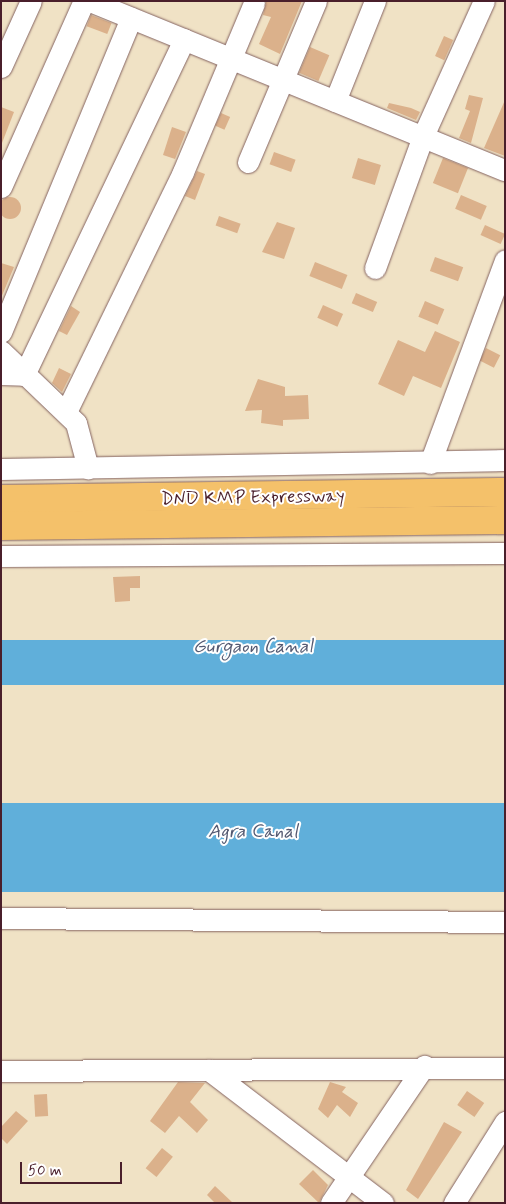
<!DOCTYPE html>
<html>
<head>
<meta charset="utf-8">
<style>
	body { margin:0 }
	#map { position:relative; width:506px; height:1204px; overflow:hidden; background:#f0e2c5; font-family:Mynerve,sans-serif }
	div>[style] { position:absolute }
	.water>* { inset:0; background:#60afda; transform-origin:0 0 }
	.building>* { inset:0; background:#dbb18b; transform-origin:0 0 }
	.round { border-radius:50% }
	.roads { filter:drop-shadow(0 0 1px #846361) drop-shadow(0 0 1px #846361) }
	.minor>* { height:21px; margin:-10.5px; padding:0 10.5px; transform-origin:10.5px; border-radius:10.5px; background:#fff }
	.highway>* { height:28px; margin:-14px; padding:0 14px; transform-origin:14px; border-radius:14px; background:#f4c16a }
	span { translate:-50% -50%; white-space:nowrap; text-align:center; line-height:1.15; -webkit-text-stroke:4px #fff; paint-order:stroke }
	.street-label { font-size:18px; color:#4a1f2b }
	.water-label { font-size:19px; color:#535971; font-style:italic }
	.frame { position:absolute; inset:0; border:2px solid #4a1f2b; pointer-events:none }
	.scale { position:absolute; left:20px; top:1162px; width:102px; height:22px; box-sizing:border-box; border:2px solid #4a1f2b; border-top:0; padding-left:6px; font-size:15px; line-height:18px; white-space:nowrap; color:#4a1f2b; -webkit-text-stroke:4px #fff; paint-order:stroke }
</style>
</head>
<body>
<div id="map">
	<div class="water">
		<div style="left:505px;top:640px;width:45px;height:504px;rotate:90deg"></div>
		<div style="left:505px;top:803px;width:89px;height:504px;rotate:90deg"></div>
	</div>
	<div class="building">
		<div style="clip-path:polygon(266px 1px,302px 1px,280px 54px,259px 44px,271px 17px,263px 15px)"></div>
		<div style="left:91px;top:15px;width:22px;height:12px;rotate:21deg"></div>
		<div style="left:444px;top:36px;width:10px;height:22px;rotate:24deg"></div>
		<div style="left:310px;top:47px;width:21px;height:28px;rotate:23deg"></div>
		<div style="clip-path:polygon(469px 95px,483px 98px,471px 143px,459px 138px,470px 111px,465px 109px)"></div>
		<div style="clip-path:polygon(505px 100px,505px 156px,484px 148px)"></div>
		<div style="clip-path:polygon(389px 103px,411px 108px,420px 112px,416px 120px,387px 108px)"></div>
		<div style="clip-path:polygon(1px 107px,14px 112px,2px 143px,1px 142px)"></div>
		<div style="left:221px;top:113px;width:10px;height:14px;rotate:24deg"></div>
		<div style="clip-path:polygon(172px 127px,186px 132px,175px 159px,163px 155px)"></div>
		<div style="left:274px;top:152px;width:23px;height:13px;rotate:20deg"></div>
		<div style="left:358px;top:158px;width:24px;height:21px;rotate:17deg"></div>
		<div style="left:443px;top:158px;width:27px;height:27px;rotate:22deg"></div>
		<div style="clip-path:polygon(197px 171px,205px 174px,195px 200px,185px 196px)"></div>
		<div style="left:461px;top:195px;width:28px;height:15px;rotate:23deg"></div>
		<div class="round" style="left:-1px;top:197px;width:22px;height:22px"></div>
		<div style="left:219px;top:216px;width:23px;height:10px;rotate:20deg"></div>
		<div style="clip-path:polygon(277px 222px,295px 228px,284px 259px,262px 252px)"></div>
		<div style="left:485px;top:225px;width:22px;height:11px;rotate:24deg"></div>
		<div style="left:435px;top:257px;width:30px;height:15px;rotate:20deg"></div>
		<div style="left:315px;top:262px;width:35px;height:15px;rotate:22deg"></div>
		<div style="clip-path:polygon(1px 263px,14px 267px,1px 298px)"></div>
		<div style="left:356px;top:293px;width:23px;height:11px;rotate:23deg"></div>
		<div style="left:425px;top:301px;width:21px;height:17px;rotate:23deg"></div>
		<div style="left:323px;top:305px;width:22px;height:14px;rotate:24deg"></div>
		<div style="clip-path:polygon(71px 306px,80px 312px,67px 335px,59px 331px)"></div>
		<div style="clip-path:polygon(435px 331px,460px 342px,441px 388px,413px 376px,404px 396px,378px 384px,398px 340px,425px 352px)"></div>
		<div style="left:486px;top:348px;width:16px;height:14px;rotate:27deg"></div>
		<div style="clip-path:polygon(59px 368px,71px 374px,62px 392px,52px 383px)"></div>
		<div style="clip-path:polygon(258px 379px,285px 387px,285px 396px,308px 395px,309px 419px,283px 420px,283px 426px,261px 423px,262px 410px,245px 411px)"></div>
		<div style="clip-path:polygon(140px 576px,140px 588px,130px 588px,130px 601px,115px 602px,113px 577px)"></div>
		<div style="clip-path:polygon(178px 1082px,205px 1083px,190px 1102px,208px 1120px,197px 1133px,179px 1116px,165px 1133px,150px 1121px)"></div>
		<div style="clip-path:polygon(330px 1082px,346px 1087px,342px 1092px,358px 1103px,350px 1117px,337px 1105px,328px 1118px,318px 1109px)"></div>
		<div style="left:467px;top:1091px;width:21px;height:17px;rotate:35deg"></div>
		<div style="left:47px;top:1094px;width:22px;height:13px;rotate:87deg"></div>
		<div style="clip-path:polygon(16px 1111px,28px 1121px,7px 1144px,1px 1138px,1px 1127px)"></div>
		<div style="clip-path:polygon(444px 1122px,462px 1132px,418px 1199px,406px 1190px)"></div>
		<div style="left:162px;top:1148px;width:14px;height:26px;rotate:39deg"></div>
		<div style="clip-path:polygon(313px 1170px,328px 1185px,319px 1203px,299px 1184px)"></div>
		<div style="clip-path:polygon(215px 1186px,233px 1203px,215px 1203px,207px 1195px)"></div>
	</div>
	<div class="roads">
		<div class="minor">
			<div style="left:90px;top:1px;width:448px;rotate:22.2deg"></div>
			<div style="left:1px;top:67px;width:72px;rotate:-65.6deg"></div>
			<div style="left:335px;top:101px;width:108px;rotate:-68.2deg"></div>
			<div style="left:248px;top:162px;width:175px;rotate:-67.1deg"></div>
			<div style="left:1px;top:187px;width:204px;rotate:-66deg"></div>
			<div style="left:375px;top:268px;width:140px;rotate:-70deg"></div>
			<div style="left:423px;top:136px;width:148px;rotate:-65.7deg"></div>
			<div style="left:1px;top:332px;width:340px;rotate:-67.5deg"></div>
			<div style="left:1px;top:351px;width:104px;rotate:43.8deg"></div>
			<div style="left:76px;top:423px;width:47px;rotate:75.1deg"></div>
			<div style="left:1px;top:374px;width:23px;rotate:2deg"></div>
			<div style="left:24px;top:375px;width:372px;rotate:-64.5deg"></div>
			<div style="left:66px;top:412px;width:267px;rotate:-64deg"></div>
			<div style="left:183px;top:172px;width:183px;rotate:-67.2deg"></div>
			<div style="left:430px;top:463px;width:216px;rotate:-69.7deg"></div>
			<div style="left:1px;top:469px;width:504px;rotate:-1.02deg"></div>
			<div style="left:1px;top:556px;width:504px;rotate:-0.34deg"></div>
			<div style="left:1px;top:918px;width:504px;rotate:0.45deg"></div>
			<div style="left:209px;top:1070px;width:219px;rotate:37.4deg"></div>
			<div style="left:1px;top:1071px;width:504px;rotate:-0.34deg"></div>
			<div style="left:331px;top:1203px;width:166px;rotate:-55.8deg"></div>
			<div style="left:454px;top:1203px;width:96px;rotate:-57.8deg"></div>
		</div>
		<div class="highway">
			<div style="left:1px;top:499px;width:504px;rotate:-0.8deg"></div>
			<div style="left:1px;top:526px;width:504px;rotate:-0.68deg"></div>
		</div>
	</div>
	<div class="street-label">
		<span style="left:253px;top:498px;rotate:-1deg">DND KMP Expressway</span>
	</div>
	<div class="water-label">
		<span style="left:253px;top:647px">Gurgaon Canal</span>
		<span style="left:253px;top:832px">Agra Canal</span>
	</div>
	<div class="frame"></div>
	<div class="scale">50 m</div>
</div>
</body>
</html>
